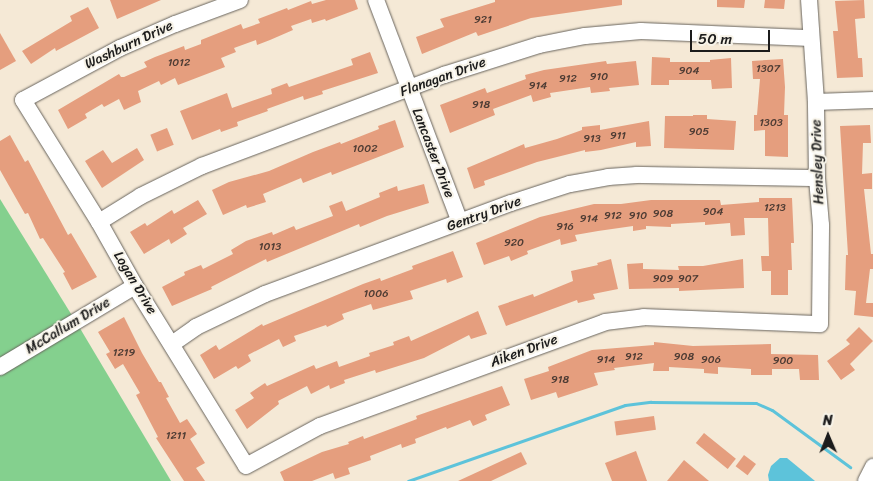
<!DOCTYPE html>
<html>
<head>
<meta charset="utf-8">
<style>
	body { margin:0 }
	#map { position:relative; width:873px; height:481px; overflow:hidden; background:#f5e9d6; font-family:Sriracha,sans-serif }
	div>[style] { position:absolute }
	.green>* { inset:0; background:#84d08e }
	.water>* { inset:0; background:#5dc3da }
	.stream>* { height:3px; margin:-1.5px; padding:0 1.5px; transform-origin:1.5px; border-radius:1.5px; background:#5dc3da }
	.building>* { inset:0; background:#e59e7e; transform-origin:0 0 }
	.roads { filter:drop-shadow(0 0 1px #68645d) drop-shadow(0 0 1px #68645d) }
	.minor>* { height:16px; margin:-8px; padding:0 8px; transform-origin:8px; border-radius:8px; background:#fff }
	span { translate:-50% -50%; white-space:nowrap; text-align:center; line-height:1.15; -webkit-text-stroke:4px #f7f3e8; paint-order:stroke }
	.number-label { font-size:11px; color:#4e3c34 }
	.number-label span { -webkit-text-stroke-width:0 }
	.street-label { font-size:14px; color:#1c1c1c }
	.north { position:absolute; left:803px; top:411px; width:50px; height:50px; -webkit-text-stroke:4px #f7f3e8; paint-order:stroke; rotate:359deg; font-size:14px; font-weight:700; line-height:20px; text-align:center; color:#1c1c1c }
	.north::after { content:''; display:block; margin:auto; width:18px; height:22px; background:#1c1c1c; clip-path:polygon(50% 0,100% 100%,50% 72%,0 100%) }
	.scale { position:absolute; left:690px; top:30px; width:80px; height:22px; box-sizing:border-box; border:2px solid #1c1c1c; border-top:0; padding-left:6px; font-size:15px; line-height:18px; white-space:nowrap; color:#1c1c1c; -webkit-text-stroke:4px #f7f3e8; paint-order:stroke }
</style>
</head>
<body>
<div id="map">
	<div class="green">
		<div style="clip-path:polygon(0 199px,81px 330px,171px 481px,0 481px)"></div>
	</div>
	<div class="water">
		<div style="clip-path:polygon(780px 458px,787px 458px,815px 481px,769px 481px,768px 475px,771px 466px)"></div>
	</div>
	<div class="stream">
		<div style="left:408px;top:481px;width:230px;rotate:-19.3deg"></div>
		<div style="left:625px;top:405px;width:26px;rotate:-7deg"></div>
		<div style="left:651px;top:402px;width:105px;rotate:0.5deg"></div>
		<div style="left:756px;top:403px;width:17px;rotate:24deg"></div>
		<div style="left:772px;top:410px;width:97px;rotate:36.2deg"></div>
	</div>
	<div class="building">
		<div style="clip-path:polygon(110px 0,161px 0,117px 19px)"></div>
		<div style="clip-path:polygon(326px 0,355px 0,358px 9px,326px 21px,325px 19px,312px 23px,311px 19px,291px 26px,293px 30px,270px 40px,257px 45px,256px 40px,234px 48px,236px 52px,221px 58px,225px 67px,178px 85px,175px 78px,161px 85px,159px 81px,138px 91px,141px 102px,124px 110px,119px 99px,104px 107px,102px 104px,85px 114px,87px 118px,68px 129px,58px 110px,119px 74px,121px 77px,124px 77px,147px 67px,144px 62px,155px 57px,184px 46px,185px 50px,201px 44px,201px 40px,241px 24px,243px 29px,260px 23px,258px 19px,287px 8px,288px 10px,311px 1px,312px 4px)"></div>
		<div style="clip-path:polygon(495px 0,622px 0,622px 5px,531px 18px,478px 36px,476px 32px,422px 54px,416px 37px,444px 27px,440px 19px,495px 2px)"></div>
		<div style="clip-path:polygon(717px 0,745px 0,744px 8px,717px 7px)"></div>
		<div style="clip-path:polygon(765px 0,785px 0,784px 9px,764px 8px)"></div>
		<div style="clip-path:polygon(864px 0,865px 18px,855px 19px,858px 58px,862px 58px,863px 77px,837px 78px,833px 31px,838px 31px,835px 1px)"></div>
		<div style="clip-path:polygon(88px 7px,99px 28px,56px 51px,55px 48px,31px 64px,22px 51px,72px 21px,70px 16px)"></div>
		<div style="clip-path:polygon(0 33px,16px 61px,0 70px)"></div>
		<div style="clip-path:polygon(370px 52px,378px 73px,322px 91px,323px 94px,304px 100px,303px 96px,267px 109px,268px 111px,237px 122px,238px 126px,221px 132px,220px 129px,192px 140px,180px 111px,227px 93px,232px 108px,272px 94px,271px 89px,287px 83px,289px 87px,353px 65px,351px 59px)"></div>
		<div style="clip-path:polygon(652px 57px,670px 58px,670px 62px,710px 62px,710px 60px,731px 58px,732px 88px,712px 89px,711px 80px,669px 80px,669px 85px,651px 85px)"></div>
		<div style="clip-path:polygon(783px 59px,785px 87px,784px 115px,788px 115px,788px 157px,765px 156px,765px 130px,754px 131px,754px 115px,757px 115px,760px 79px,753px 79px,752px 61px)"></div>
		<div style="clip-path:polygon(606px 61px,607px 64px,636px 61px,639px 85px,609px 88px,610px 91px,591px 93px,590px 87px,550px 93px,551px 97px,533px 102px,531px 95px,493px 109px,495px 115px,450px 133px,440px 105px,485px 88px,487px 93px,526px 79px,525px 75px,544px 70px)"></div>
		<div style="clip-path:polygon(693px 115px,707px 115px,707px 119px,736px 121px,734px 150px,664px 148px,665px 116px,693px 116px)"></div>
		<div style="clip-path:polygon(395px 120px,404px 147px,332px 175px,331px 172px,303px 183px,301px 178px,263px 194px,266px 202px,247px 208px,246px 205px,223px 215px,212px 190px,229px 182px,269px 171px,313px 152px,340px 142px,341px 144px,379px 129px,378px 126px)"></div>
		<div style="clip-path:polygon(649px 121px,651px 146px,636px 147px,636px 142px,601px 150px,585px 152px,585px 150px,537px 162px,484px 181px,485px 185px,474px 189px,467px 168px,524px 144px,525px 148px,557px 139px,582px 130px,582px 127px,600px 125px,600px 130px)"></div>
		<div style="clip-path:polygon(870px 125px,871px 143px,863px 143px,862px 174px,872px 173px,872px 189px,864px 189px,871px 254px,873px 254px,873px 269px,870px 269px,866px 303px,873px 303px,873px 317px,854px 315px,856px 291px,845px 290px,846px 255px,848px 255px,840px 126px)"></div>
		<div style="left:167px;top:128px;width:18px;height:18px;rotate:68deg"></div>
		<div style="clip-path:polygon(10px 135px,25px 162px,28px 160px,68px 235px,71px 233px,97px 277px,72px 290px,63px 273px,65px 272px,43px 238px,40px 239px,28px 213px,25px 214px,0 170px,0 141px)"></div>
		<div style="clip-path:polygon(137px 148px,144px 160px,102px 188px,85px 161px,103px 150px,112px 163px)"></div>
		<div style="clip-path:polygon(424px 184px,429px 203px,387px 216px,360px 227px,359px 224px,267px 262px,266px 259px,211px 287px,212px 289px,172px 306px,162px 287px,185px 275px,184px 272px,201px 265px,203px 269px,233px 254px,231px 250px,246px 241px,272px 232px,273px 235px,294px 226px,296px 230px,333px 216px,329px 206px,342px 201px,346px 211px,380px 197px,379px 193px,397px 186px,398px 191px)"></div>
		<div style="clip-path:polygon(759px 198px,792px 198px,794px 243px,791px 243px,792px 270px,788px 270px,788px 295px,771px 295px,771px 271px,762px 271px,761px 256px,769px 256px,768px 218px,744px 218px,745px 235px,731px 236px,730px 223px,705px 225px,705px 222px,671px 224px,671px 227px,646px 226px,646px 229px,633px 231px,633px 226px,598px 231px,575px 235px,577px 241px,561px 245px,560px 239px,527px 251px,528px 254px,511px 261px,509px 256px,484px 265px,476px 243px,540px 217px,594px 204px,621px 204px,651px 200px,720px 200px,721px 205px,759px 202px)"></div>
		<div style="clip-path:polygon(198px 200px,207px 214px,183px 228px,187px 234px,171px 244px,169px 239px,144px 254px,130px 232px,145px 223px,147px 226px,172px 210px,174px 214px)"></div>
		<div style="clip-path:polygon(453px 251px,463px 277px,447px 283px,446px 279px,410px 291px,413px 299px,373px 310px,371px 304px,342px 314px,344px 319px,327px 327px,326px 325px,294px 336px,296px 341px,283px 347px,279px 339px,248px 355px,251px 361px,238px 369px,236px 366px,214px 379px,200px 355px,216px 345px,219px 350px,262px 324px,263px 326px,363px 284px,380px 278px,381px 281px,413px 269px,412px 266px)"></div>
		<div style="clip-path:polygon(611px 259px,618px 289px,593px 294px,595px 299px,578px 303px,577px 300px,506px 326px,498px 306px,533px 294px,534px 297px,573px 281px,571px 271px,598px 265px,597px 263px)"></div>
		<div style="clip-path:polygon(743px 259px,744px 288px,679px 291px,679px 288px,629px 289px,627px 264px,643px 263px,643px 269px,679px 270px,678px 266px,703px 266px)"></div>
		<div style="clip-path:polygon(478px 311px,487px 334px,471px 339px,469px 335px,424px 358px,376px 373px,375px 370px,344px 380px,345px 383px,330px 389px,329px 385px,311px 394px,307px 386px,278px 401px,279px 404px,247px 429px,235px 410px,254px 398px,250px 393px,265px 383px,267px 386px,314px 365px,316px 369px,337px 361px,339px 367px,370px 356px,369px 353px,394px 345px,393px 342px,409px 336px,411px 341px)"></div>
		<div style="clip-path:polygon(124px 317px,142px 353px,159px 382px,161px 382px,169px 397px,166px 398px,180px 423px,187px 419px,197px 434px,190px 439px,205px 463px,196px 468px,205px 481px,184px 481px,156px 438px,158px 437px,136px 395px,140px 393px,123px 364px,115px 369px,106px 354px,110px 352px,98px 332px)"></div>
		<div style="clip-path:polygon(859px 327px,873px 341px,850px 364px,855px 370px,841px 380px,827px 361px,850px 344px,846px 340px)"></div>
		<div style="clip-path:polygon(654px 342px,693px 346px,771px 344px,771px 354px,818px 355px,819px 380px,800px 380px,799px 369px,772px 369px,772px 375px,751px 375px,751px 369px,718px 367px,718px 374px,704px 373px,704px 369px,669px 367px,669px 371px,653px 371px,654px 363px,614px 368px,615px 370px,594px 373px,598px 385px,558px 398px,556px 392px,531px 400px,524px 379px,549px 371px,548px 367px,592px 350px,654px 345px)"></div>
		<div style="clip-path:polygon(502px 386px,510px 405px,485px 415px,487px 420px,473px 426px,470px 420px,447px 429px,446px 427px,415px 439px,416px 443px,402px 448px,401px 444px,370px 456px,371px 460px,348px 468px,350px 474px,335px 479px,333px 473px,312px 481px,284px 481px,280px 472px,322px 452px,349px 444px,348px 442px,363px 436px,364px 439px,417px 419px,416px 416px)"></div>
		<div style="left:654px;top:416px;width:14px;height:40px;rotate:82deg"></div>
		<div style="left:704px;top:433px;width:41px;height:13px;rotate:39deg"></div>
		<div style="clip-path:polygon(636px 451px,647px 481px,612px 481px,605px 463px)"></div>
		<div style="clip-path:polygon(521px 452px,527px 464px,491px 481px,458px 481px)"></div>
		<div style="left:744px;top:455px;width:15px;height:14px;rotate:37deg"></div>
		<div style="clip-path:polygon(684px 460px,709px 481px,667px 481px)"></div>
	</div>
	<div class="roads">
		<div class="minor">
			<div style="left:240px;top:0;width:69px;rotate:159.7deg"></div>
			<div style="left:175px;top:24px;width:60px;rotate:156.4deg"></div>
			<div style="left:120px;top:48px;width:110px;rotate:151.8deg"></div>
			<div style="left:23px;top:100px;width:144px;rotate:58.1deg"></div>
			<div style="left:99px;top:222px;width:73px;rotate:60.6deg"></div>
			<div style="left:135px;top:286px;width:211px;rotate:58.3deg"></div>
			<div style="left:246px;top:466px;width:84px;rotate:-28.4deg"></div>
			<div style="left:320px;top:426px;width:303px;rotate:-20deg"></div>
			<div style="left:605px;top:322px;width:39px;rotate:-7deg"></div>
			<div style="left:644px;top:317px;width:176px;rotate:2.3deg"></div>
			<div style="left:820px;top:324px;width:99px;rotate:-89.4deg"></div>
			<div style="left:821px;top:225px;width:47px;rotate:-94.9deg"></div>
			<div style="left:817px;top:178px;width:76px;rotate:-90.8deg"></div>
			<div style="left:816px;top:102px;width:102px;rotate:-93.9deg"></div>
			<div style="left:376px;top:0;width:237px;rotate:69.3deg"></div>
			<div style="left:816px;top:102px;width:57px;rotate:-2deg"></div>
			<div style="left:99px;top:222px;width:49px;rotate:-31.8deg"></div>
			<div style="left:141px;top:196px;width:68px;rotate:-26.2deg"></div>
			<div style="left:202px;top:166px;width:259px;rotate:-20.6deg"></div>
			<div style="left:444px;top:75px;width:100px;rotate:-17.5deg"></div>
			<div style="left:539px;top:45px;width:47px;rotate:-11.1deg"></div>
			<div style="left:585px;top:36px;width:56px;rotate:-5.1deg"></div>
			<div style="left:641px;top:31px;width:170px;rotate:2.4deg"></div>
			<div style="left:172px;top:344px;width:29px;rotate:-35deg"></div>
			<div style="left:196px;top:327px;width:76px;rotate:-25.6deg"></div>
			<div style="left:265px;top:294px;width:262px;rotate:-20.3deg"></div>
			<div style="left:511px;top:203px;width:62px;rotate:-17.9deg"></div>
			<div style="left:570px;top:184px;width:39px;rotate:-10deg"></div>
			<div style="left:608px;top:177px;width:29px;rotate:-4deg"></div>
			<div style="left:637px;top:175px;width:180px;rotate:1deg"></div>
			<div style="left:0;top:367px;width:157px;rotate:-31deg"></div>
			<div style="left:866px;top:481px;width:16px;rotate:-63deg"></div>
		</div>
	</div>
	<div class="number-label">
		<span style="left:483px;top:20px">921</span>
		<span style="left:179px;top:63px">1012</span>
		<span style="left:768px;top:69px">1307</span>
		<span style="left:689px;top:71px">904</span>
		<span style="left:599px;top:77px">910</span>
		<span style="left:568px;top:79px">912</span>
		<span style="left:538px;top:86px">914</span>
		<span style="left:481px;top:105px">918</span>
		<span style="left:771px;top:123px">1303</span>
		<span style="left:699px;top:132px">905</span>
		<span style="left:618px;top:136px">911</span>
		<span style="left:592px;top:139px">913</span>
		<span style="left:365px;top:149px">1002</span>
		<span style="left:775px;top:208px">1213</span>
		<span style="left:713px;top:212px">904</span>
		<span style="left:663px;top:214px">908</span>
		<span style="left:613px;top:216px">912</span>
		<span style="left:638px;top:216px">910</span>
		<span style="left:589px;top:219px">914</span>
		<span style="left:565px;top:227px">916</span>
		<span style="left:514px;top:243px">920</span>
		<span style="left:270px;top:247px">1013</span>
		<span style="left:663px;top:279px">909</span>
		<span style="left:688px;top:279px">907</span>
		<span style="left:376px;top:294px">1006</span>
		<span style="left:124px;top:353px">1219</span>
		<span style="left:634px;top:357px">912</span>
		<span style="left:684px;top:357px">908</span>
		<span style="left:606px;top:360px">914</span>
		<span style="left:711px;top:360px">906</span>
		<span style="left:783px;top:361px">900</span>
		<span style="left:560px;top:380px">918</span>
		<span style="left:176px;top:436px">1211</span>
	</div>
	<div class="street-label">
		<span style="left:129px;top:45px;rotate:-25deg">Washburn Drive</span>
		<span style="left:443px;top:77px;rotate:-20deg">Flanagan Drive</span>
		<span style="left:433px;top:153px;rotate:69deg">Lancaster Drive</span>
		<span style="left:818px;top:162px;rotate:-92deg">Hensley Drive</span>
		<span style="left:484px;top:214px;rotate:-20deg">Gentry Drive</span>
		<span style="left:135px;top:283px;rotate:59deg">Logan Drive</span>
		<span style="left:68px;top:326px;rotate:-31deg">McCallum Drive</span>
		<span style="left:524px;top:351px;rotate:-20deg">Aiken Drive</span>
	</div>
	<div class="north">N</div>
	<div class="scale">50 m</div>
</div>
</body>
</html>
